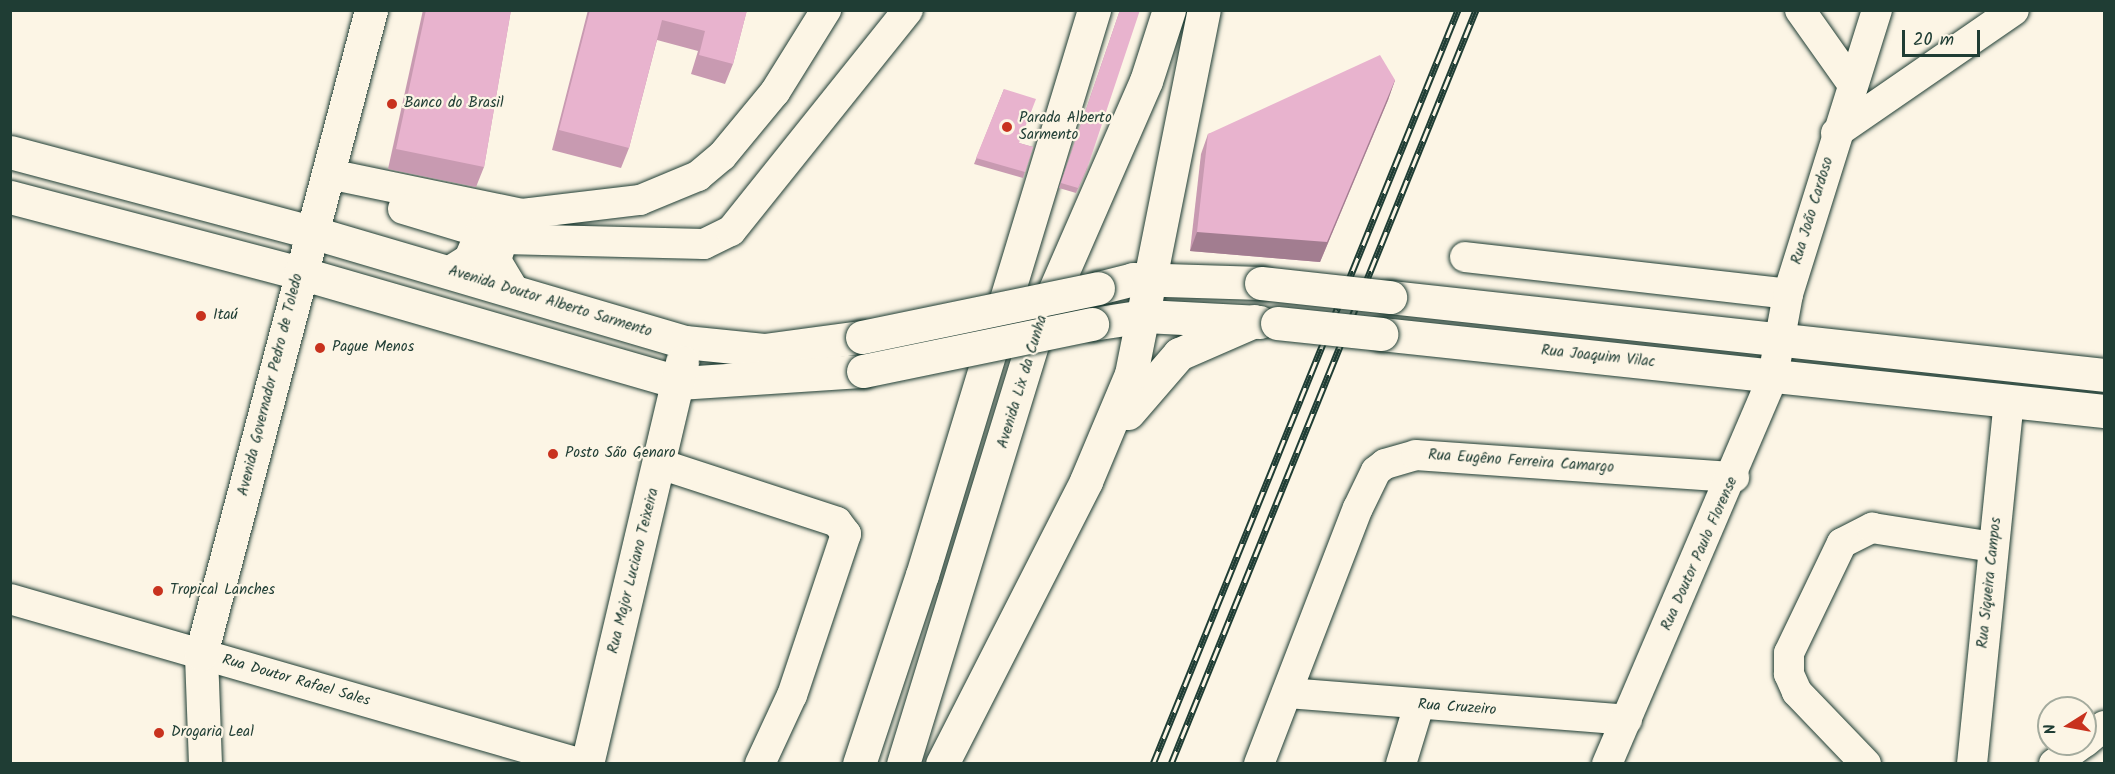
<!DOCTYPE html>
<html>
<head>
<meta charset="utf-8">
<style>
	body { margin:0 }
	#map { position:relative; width:2115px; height:774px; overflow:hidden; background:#fcf5e5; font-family:Kalam,sans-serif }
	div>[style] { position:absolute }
	.roads { filter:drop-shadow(0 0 2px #1f3d34) drop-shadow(0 0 2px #1f3d34) }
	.minor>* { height:30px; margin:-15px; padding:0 15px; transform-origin:15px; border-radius:15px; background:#fcf5e5 }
	.major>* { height:33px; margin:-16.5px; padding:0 16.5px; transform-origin:16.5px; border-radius:16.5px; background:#fcf5e5 }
	.highway>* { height:33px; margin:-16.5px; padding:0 16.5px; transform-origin:16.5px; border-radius:16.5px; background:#fcf5e5 }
	.rail>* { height:7px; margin-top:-3.5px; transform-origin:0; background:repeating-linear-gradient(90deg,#fcf5e5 0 14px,#1f3d34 0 28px); box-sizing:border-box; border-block:2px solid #1f3d34 }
	.bridges { filter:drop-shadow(0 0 2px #1f3d34) drop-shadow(0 0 2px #1f3d34) }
	.major-bridge>* { height:33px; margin:-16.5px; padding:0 16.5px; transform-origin:16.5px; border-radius:16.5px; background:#fcf5e5 }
	.wall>* { inset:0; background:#c89ab1 }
	.shaded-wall>* { inset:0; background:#a27d90 }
	.building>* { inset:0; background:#e8b3ce }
	.dots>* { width:16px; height:16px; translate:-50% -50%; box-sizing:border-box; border:3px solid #fcf5e5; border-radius:50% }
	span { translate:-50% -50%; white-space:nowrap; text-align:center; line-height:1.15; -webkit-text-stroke:4.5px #fcf5e5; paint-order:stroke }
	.poi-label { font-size:15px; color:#1f3d34 }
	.left { translate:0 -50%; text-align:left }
	.street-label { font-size:15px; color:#1f3d34 }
	.frame { position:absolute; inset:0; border:12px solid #1f3d34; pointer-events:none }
	.north { position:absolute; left:2037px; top:696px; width:60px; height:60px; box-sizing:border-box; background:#fcf5e5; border:2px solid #a4ab9e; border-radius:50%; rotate:259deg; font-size:16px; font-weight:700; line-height:24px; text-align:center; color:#1f3d34 }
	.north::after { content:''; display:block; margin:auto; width:21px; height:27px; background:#c8321e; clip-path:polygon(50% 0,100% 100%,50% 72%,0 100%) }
	.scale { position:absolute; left:1902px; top:30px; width:78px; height:27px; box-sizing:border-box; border:3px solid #1f3d34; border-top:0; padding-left:8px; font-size:18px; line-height:21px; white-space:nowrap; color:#1f3d34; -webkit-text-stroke:4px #fcf5e5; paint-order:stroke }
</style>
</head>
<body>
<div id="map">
	<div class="roads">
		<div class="minor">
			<div style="left:1800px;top:10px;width:88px;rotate:54.7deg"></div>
			<div style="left:1836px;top:133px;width:216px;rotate:-34.6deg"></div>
			<div style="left:329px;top:174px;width:197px;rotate:11.7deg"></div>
			<div style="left:522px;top:214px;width:119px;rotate:-6.8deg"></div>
			<div style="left:640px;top:200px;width:63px;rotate:-22.5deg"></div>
			<div style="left:698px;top:176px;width:31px;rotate:-40deg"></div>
			<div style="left:722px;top:156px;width:83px;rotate:-50.4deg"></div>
			<div style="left:775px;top:92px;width:97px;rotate:-58.1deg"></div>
			<div style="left:403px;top:209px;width:104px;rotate:16.7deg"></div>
			<div style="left:1465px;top:257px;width:325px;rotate:6.5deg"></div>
			<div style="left:450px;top:271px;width:22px;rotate:-32deg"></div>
			<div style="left:469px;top:259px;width:30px;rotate:-67deg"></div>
			<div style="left:481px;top:231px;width:20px;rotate:-41deg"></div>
			<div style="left:515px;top:292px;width:37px;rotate:-121deg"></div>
			<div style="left:496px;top:260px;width:22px;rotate:-72deg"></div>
			<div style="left:503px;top:239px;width:201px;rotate:1.4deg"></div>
			<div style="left:704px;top:244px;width:30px;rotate:-26deg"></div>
			<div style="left:731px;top:231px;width:283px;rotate:-51.3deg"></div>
			<div style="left:660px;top:464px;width:186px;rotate:18.1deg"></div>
			<div style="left:837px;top:522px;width:15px;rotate:53deg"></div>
			<div style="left:846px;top:534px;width:170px;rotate:108.5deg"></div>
			<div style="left:792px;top:695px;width:76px;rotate:114.9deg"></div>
			<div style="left:10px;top:599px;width:595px;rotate:16.09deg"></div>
			<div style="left:1287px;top:693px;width:341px;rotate:4.5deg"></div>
			<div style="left:2085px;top:742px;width:25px;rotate:-40deg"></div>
			<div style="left:1259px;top:764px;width:274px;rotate:-68.9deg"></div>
			<div style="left:1358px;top:508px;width:41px;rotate:-64.1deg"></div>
			<div style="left:1376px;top:471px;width:11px;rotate:-38deg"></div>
			<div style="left:1385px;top:464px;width:32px;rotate:-16deg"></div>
			<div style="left:1416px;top:455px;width:319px;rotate:4deg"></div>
			<div style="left:1401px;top:764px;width:62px;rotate:-73deg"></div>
			<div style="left:1607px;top:764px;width:422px;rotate:-66.8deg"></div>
			<div style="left:1773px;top:376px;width:83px;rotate:-79.6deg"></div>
			<div style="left:1788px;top:294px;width:298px;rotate:-72.6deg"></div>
			<div style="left:1866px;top:764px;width:100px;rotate:-133.8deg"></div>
			<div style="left:1797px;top:692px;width:20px;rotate:-114deg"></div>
			<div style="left:1789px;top:674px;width:21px;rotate:-90deg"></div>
			<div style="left:1789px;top:653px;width:122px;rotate:-64.3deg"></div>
			<div style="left:1842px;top:543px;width:34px;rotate:-27deg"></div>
			<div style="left:1872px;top:528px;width:122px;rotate:8.9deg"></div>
			<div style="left:1972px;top:764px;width:364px;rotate:-84.2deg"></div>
			<div style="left:2054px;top:764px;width:34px;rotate:-36deg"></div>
		</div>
		<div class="major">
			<div style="left:10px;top:152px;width:311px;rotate:14.9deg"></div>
			<div style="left:311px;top:232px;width:390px;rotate:16.4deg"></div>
			<div style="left:685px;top:342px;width:79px;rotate:5.8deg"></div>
			<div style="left:764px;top:350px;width:99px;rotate:-7.6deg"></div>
			<div style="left:10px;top:197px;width:300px;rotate:14.7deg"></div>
			<div style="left:300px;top:273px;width:396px;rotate:16.1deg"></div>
			<div style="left:680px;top:383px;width:183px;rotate:-3.8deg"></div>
			<div style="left:1098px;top:288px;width:36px;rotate:-14deg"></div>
			<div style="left:1133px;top:279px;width:128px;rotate:1.8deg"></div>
			<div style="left:1390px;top:297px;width:718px;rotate:6.23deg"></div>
			<div style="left:1092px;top:324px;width:54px;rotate:-8.6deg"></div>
			<div style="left:1145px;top:316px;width:115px;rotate:3deg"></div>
			<div style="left:1381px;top:334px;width:727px;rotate:6.08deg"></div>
			<div style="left:205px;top:764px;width:110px;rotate:-92.1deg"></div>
			<div style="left:201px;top:654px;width:666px;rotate:-75.21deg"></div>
			<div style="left:587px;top:764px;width:413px;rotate:-76.7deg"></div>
		</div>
		<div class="highway">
			<div style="left:1128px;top:413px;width:78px;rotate:-49.2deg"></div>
			<div style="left:1179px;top:354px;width:82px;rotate:-23.7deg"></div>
			<div style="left:859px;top:764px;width:199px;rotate:-71.6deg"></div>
			<div style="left:922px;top:575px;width:591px;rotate:-73.07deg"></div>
			<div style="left:903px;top:764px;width:449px;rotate:-72.9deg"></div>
			<div style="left:1035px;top:335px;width:277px;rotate:-66.4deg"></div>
			<div style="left:1146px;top:81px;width:75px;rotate:-72.1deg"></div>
			<div style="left:942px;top:764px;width:318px;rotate:-63deg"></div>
			<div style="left:1086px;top:481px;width:116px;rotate:-67.2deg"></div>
			<div style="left:1131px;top:374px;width:371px;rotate:-78.7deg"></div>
		</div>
	</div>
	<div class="rail">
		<div style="left:1153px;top:764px;width:813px;rotate:-67.98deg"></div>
		<div style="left:1171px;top:764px;width:813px;rotate:-67.98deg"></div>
	</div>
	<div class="bridges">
		<div class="major-bridge">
			<div style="left:1261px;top:283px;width:130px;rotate:6.2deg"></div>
			<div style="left:1277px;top:323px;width:105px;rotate:6deg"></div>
			<div style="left:862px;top:337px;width:241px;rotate:-11.7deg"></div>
			<div style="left:863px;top:371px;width:234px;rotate:-11.6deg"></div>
		</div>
	</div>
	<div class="wall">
		<div style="clip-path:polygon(423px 10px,511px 10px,484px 167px,476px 187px,388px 169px)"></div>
		<div style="clip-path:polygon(588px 10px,747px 10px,733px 64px,725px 84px,691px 74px,698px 51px,657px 40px,629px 148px,621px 168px,552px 150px)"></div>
		<div style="clip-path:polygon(1120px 10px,1087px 169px,1076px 193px,1059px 188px)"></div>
		<div style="clip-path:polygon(1395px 80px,1388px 100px,1320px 262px,1190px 251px,1201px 154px,1208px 134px)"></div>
		<div style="clip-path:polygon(1004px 89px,1019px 143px,1033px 147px,1023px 178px,974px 164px)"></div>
	</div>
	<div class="shaded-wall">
		<div style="clip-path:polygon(1395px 80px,1388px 100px,1320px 262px,1190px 251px,1197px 232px)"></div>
	</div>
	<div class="building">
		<div style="clip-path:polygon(426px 10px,511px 10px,484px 167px,396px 149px)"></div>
		<div style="clip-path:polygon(590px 10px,747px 10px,733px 64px,699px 55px,705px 31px,662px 20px,629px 148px,559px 130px)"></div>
		<div style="clip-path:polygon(1120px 10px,1140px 10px,1089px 163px,1078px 188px,1061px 183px)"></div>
		<div style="clip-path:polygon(1380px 55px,1395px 80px,1327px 242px,1197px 232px,1208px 134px)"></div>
		<div style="clip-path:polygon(1004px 89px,1036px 99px,1019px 143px,1033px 147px,1025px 172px,976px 158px)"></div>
	</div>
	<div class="dots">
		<div style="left:392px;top:104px;background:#c8321e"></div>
		<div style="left:1007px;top:127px;background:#c8321e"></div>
		<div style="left:201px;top:316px;background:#c8321e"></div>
		<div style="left:320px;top:348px;background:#c8321e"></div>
		<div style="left:553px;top:454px;background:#c8321e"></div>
		<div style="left:158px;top:591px;background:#c8321e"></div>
		<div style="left:159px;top:733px;background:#c8321e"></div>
	</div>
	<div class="poi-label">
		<span class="left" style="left:404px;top:104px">Banco do Brasil</span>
		<span class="left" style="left:1019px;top:127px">Parada Alberto<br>Sarmento</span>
		<span class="left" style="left:213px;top:316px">Itaú</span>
		<span class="left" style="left:332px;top:348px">Pague Menos</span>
		<span class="left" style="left:565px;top:454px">Posto São Genaro</span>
		<span class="left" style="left:170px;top:591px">Tropical Lanches</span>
		<span class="left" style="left:171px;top:733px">Drogaria Leal</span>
	</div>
	<div class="street-label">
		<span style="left:1813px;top:211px;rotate:-73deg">Rua João Cardoso</span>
		<span style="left:550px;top:302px;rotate:17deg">Avenida Doutor Alberto Sarmento</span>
		<span style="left:1598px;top:357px;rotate:6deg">Rua Joaquim Vilac</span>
		<span style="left:1023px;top:382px;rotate:-73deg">Avenida Lix da Cunha</span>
		<span style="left:271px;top:385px;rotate:-76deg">Avenida Governador Pedro de Toledo</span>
		<span style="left:1521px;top:462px;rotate:4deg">Rua Eugêno Ferreira Camargo</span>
		<span style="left:1700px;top:554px;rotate:-66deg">Rua Doutor Paulo Florense</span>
		<span style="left:634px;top:571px;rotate:-76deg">Rua Major Luciano Teixeira</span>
		<span style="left:1990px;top:583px;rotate:-84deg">Rua Siqueira Campos</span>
		<span style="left:296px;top:681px;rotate:16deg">Rua Doutor Rafael Sales</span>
		<span style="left:1457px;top:708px;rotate:4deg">Rua Cruzeiro</span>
	</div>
	<div class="frame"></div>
	<div class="north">N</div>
	<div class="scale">20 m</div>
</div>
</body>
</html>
